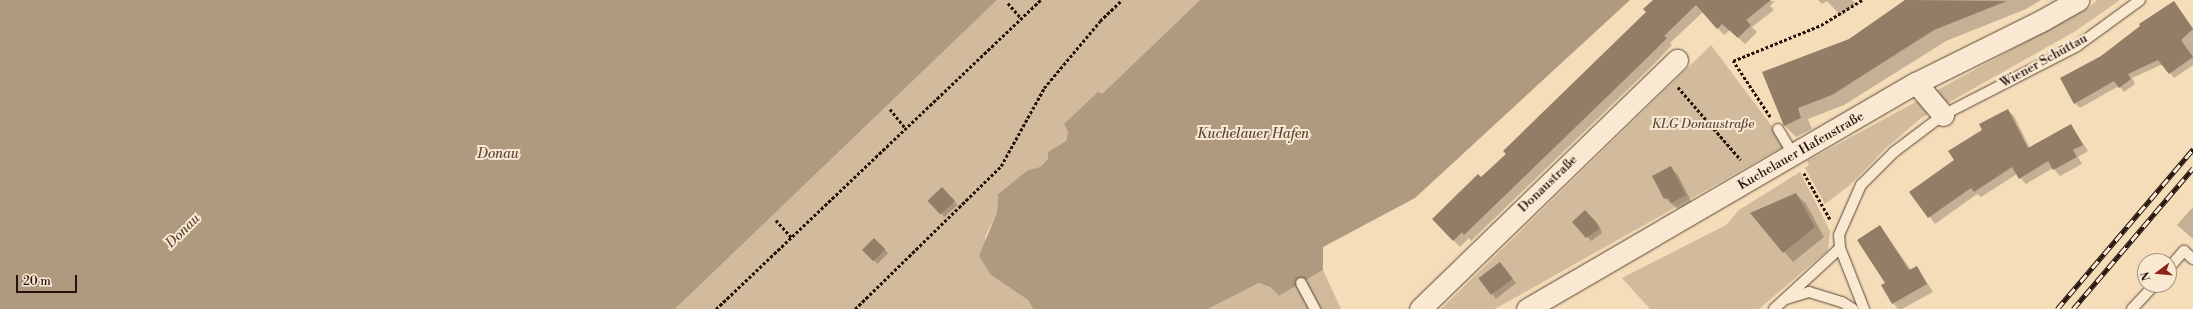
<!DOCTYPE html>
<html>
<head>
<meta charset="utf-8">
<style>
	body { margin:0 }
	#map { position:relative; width:2193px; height:309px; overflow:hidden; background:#f6ddb9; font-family:"Libre Bodoni",serif }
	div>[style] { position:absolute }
	.green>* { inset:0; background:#d2bb9c }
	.water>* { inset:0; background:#af997f }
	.shadow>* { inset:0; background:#0003; transform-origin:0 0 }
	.building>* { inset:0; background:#927d66; transform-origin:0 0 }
	.path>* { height:2.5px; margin-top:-1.25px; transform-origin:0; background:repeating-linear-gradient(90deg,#25140d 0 3px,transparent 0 5px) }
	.roads { filter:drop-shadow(0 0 1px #594638) drop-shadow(0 0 1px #594638) }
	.lane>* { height:10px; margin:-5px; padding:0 5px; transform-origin:5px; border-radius:5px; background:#f9e9d2 }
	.street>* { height:21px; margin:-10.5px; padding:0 10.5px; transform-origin:10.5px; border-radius:10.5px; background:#f9e9d2 }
	.rail>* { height:4.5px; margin-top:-2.25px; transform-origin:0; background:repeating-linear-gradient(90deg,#f9e9d2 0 9px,#25140d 0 18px); box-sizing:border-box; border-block:1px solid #25140d }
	span { translate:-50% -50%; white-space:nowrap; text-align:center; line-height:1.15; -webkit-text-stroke:4px #f9e9d2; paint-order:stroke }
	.street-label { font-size:13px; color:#25140d }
	.park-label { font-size:13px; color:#624e3f; font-style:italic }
	.water-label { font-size:14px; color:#5c493b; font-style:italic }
	.north { position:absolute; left:2137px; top:253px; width:40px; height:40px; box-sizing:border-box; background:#f9e9d2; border:1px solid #a49483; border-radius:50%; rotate:254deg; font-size:11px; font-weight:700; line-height:16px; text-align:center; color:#25140d }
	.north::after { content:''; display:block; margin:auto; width:14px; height:18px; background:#8f2418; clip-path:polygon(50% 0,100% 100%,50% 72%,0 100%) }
	.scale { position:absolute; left:16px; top:275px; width:61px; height:18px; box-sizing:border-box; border:2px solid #25140d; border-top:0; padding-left:5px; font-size:12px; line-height:14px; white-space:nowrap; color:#25140d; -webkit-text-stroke:3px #f9e9d2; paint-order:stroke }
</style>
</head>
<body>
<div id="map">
	<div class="green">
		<div style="clip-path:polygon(997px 0,1200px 0,1102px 94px,1064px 124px,1068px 132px,1066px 141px,1048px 152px,1048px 159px,1040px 167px,1028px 170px,998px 194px,997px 212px,985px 237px,991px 275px,1028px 300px,1033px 309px,675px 309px)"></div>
		<div style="clip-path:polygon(2097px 0,2120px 0,2074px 32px,1921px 118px,1886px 148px,1850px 185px,1825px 204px,1805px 168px,1809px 165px,1807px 161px,2088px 8px)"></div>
		<div style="clip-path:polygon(1711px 45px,1786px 145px,1495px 309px,1441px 309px)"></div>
		<div style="clip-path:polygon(1800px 172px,1830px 231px,1828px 250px,1759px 309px,1650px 309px,1622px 278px,1726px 225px,1739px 210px)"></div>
		<div style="clip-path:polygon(1323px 270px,1341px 309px,1208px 309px,1259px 283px,1270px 287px,1279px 296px)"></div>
	</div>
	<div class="water">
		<div style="clip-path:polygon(0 0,997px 0,675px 309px,0 309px)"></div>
		<div style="clip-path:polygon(1200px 0,1630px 0,1415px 198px,1323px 247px,1323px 270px,1279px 296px,1270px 287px,1259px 283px,1208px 309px,1033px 309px,1028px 300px,991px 275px,979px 256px,997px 212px,998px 194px,1028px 170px,1040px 167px,1048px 159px,1048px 152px,1066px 141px,1068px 132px,1064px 124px,1098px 92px,1102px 94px)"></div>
	</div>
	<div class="shadow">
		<div style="clip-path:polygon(1654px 0,1775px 1px,1770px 6px,1774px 10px,1752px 27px,1757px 32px,1745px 44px,1730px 30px,1724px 35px,1703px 12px,1670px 43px,1672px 45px,1653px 65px,1471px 241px,1469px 238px,1460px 247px,1453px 240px,1481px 179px,1647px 12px)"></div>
		<div style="clip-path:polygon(1818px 0,1852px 0,1856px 4px,1841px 16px,1827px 1px,1822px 4px)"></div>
		<div style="clip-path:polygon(1906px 0,2041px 0,2026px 9px,1946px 41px,1844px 105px,1808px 119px,1812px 129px,1796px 137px,1785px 126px,1763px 73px,1849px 40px)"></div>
		<div style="clip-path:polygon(2174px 2px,2193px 28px,2193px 65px,2174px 78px,2163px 64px,2132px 78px,2135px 84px,2124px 92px,2119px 86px,2080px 108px,2075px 103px,2102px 57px)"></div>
		<div style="clip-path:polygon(2007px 110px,2014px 116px,2030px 148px,2071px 125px,2088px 151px,2078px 157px,2082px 164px,2060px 176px,2053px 168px,2026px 184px,2017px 174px,1981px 197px,1977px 194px,1935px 224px,1911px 192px,1955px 160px,1983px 130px)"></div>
		<div style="clip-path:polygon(1671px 168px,1678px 175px,1692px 203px,1678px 209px,1665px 198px)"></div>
		<div style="left:942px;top:188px;width:23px;height:18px;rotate:47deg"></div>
		<div style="clip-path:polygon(1796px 194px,1806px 204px,1824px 237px,1793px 262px,1751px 213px)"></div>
		<div style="clip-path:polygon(2193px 207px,2193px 239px,2177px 225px)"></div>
		<div style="clip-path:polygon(1585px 211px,1600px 227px,1602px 233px,1591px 241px,1574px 222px)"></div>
		<div style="clip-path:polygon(1880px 226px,1911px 270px,1917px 267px,1933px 292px,1902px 309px,1898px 309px,1893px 303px)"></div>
		<div style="left:874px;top:239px;width:20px;height:15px;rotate:45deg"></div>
		<div style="clip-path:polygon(1504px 267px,1516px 283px,1496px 299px,1493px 295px)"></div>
	</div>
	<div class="building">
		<div style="clip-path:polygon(1653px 0,1771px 0,1746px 20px,1751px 25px,1738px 38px,1722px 24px,1717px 29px,1696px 5px,1664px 36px,1667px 38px,1647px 58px,1464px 235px,1462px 232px,1453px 241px,1432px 219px,1478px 174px,1481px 177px,1506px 154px,1503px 151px,1646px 12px,1643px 9px)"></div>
		<div style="clip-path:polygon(1905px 0,2007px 1px,1934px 30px,1832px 95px,1798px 108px,1801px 118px,1784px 126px,1762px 72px,1849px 39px)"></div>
		<div style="clip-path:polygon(2174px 1px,2193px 29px,2181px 40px,2193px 57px,2169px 74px,2158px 60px,2128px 74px,2131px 79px,2119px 88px,2114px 81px,2074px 104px,2060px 78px,2101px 56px,2140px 26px,2139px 24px)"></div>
		<div style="clip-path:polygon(2008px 109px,2028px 148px,2071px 124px,2083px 145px,2073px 150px,2077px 157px,2053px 170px,2048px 161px,2019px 179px,2012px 167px,1974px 192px,1971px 188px,1928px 218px,1909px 192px,1954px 160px,1948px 151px,1982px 130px,1979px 124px)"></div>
		<div style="clip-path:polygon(1671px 166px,1686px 195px,1671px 203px,1668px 197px,1664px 199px,1652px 176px)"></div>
		<div style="left:942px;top:187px;width:19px;height:20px;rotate:47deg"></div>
		<div style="clip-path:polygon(1796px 193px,1815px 227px,1783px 253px,1750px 213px)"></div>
		<div style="clip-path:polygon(1585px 210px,1597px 223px,1599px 229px,1586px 238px,1572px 222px)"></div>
		<div style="clip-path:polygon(1880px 225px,1909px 270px,1917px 266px,1927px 284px,1892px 304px,1881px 285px,1885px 283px,1857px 240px)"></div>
		<div style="left:874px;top:238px;width:16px;height:17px;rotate:45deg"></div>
		<div style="left:1500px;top:262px;width:21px;height:27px;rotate:53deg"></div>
	</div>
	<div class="path">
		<div style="left:1008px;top:3px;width:20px;rotate:49deg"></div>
		<div style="left:1678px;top:87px;width:96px;rotate:49.2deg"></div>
		<div style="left:890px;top:109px;width:26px;rotate:51deg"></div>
		<div style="left:1770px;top:117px;width:67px;rotate:-123.5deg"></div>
		<div style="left:1733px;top:61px;width:95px;rotate:-22.2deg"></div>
		<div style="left:1821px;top:25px;width:48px;rotate:-31.4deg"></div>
		<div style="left:1804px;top:173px;width:53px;rotate:60.5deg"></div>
		<div style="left:776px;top:220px;width:24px;rotate:48deg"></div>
		<div style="left:716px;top:309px;width:448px;rotate:-43.6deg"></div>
		<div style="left:855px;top:309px;width:204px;rotate:-44.4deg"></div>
		<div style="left:1001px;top:166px;width:89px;rotate:-61.1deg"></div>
		<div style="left:1044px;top:88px;width:87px;rotate:-50.1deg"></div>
		<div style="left:1100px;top:21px;width:30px;rotate:-44deg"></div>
	</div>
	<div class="roads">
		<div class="lane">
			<div style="left:1778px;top:129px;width:31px;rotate:59deg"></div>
			<div style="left:1840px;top:248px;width:66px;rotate:68.5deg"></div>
			<div style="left:2169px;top:268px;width:23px;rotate:-49deg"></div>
			<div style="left:2184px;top:251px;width:12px;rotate:42deg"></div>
			<div style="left:1301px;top:283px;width:30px;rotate:62deg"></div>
			<div style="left:1786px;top:299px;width:24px;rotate:-17deg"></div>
			<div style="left:1809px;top:292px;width:34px;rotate:17deg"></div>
			<div style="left:1842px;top:302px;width:13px;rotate:32deg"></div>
			<div style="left:1774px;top:309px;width:90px;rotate:-42.7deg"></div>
			<div style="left:1840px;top:248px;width:13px;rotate:-94deg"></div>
			<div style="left:1839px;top:235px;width:55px;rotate:-66.3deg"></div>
			<div style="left:1861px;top:185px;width:47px;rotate:-45deg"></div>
			<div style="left:1894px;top:152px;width:61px;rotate:-37.1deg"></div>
			<div style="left:1943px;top:115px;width:151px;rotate:-27.2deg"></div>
			<div style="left:2077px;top:46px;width:78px;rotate:-36.1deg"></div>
			<div style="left:2132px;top:309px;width:33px;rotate:-47deg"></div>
		</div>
		<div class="street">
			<div style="left:1916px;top:83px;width:42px;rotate:49.8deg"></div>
			<div style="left:1420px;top:309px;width:358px;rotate:-44.1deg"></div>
			<div style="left:1527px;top:309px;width:450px;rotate:-30.2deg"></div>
			<div style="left:1916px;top:83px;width:140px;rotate:-26.4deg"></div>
			<div style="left:2041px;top:21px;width:43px;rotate:-29.6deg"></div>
		</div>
	</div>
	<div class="rail">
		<div style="left:2057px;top:309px;width:210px;rotate:-49.6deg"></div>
		<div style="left:2073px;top:309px;width:185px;rotate:-49.6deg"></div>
	</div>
	<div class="street-label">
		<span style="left:2044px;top:61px;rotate:-29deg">Wiener Schüttau</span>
		<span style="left:1801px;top:151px;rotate:-30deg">Kuchelauer Hafenstraße</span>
		<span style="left:1548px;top:184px;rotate:-44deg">Donaustraße</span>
	</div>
	<div class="park-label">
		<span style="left:1703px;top:124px">KLG Donaustraße</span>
	</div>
	<div class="water-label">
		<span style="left:1253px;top:134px">Kuchelauer Hafen</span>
		<span style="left:498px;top:154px">Donau</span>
		<span style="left:183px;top:231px;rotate:-45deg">Donau</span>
	</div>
	<div class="north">N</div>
	<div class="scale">20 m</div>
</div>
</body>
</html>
